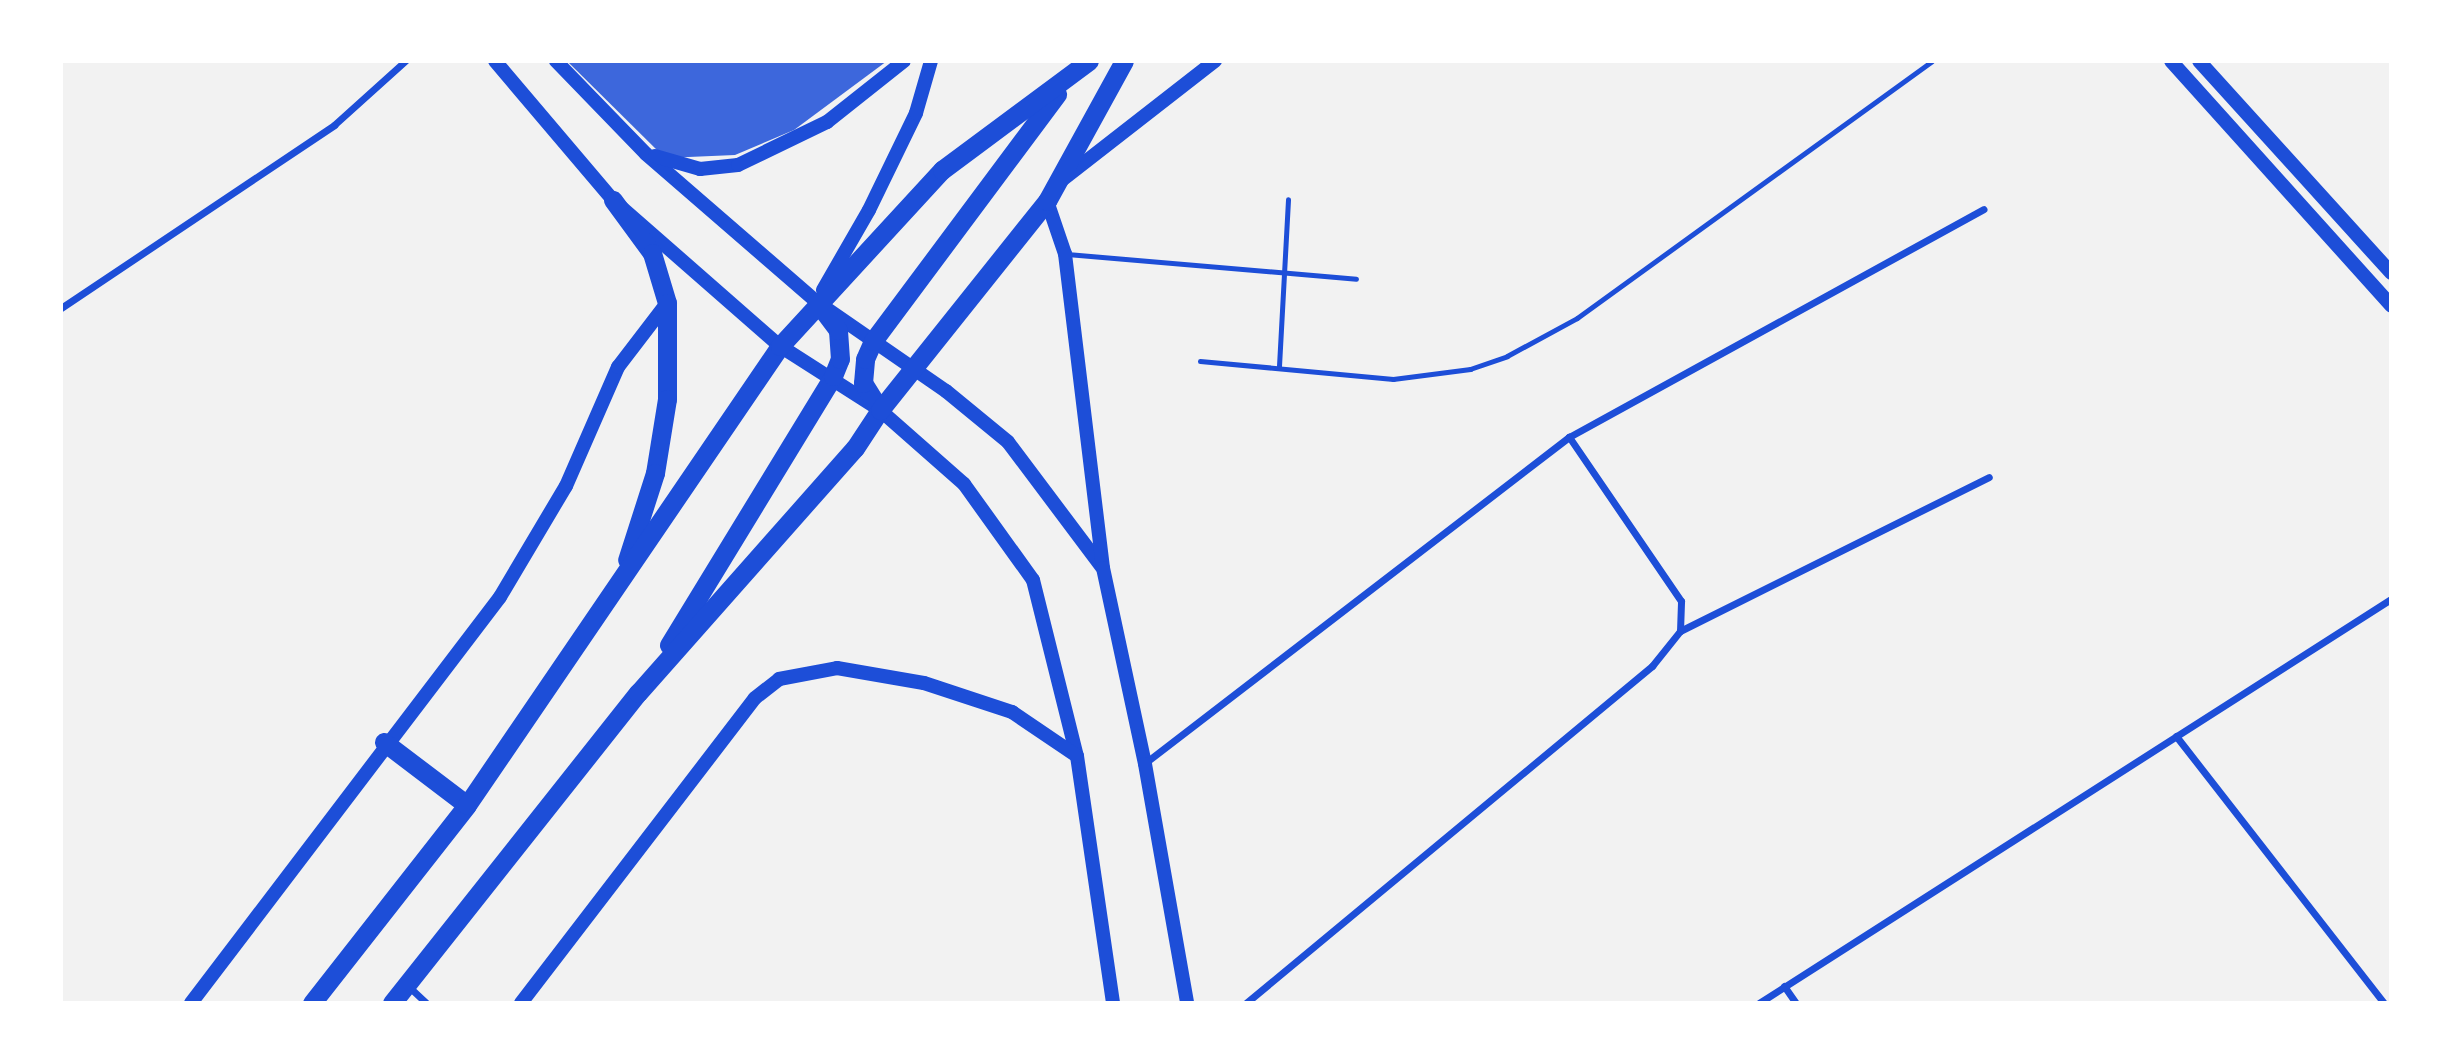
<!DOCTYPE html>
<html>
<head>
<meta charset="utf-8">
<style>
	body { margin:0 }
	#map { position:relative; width:2452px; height:1064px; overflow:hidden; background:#f2f2f2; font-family:Georgia,serif }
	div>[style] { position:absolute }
	.building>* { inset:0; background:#3d67dc }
	.service>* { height:5px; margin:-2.5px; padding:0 2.5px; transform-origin:2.5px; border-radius:2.5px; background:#1d4ed8 }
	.minor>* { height:7px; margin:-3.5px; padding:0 3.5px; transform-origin:3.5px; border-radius:3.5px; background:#1d4ed8 }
	.secondary>* { height:14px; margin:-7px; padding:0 7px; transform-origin:7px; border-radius:7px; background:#1d4ed8 }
	.trunk>* { height:19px; margin:-9.5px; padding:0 9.5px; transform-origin:9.5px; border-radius:9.5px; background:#1d4ed8 }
	span { translate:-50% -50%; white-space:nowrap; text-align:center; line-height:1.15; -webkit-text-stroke:5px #fff; paint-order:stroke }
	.frame { position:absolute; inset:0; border:63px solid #fff; pointer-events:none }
</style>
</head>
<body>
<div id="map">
	<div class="building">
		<div style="clip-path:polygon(567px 61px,887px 61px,794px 130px,735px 155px,665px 158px)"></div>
	</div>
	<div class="service">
		<div style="left:1067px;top:254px;width:290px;rotate:4.9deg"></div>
		<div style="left:1200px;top:361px;width:194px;rotate:5.3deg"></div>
		<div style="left:1393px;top:379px;width:78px;rotate:-7.4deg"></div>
		<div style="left:1470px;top:369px;width:39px;rotate:-19deg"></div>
		<div style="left:1507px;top:356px;width:80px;rotate:-28.5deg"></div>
		<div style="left:1577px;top:318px;width:438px;rotate:-35.9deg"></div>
		<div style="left:1279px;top:366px;width:167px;rotate:-86.9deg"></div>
	</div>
	<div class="minor">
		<div style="left:61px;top:308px;width:329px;rotate:-33.8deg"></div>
		<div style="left:334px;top:125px;width:96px;rotate:-42deg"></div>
		<div style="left:1680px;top:631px;width:345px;rotate:-26.5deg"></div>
		<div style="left:2176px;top:736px;width:338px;rotate:52.1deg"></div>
		<div style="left:1145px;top:763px;width:535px;rotate:-37.56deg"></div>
		<div style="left:1569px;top:437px;width:473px;rotate:-28.8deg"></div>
		<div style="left:407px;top:985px;width:26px;rotate:43deg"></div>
		<div style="left:1784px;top:986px;width:21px;rotate:55deg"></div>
		<div style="left:1246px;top:1003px;width:528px;rotate:-39.69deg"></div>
		<div style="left:1652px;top:666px;width:45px;rotate:-51.3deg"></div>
		<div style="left:1680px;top:631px;width:30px;rotate:-88deg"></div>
		<div style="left:1681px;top:601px;width:199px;rotate:-124.3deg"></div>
		<div style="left:1759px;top:1003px;width:750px;rotate:-32.59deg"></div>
	</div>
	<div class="secondary">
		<div style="left:495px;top:61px;width:182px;rotate:49.7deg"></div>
		<div style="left:613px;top:200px;width:222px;rotate:41.2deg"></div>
		<div style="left:780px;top:346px;width:119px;rotate:32.6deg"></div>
		<div style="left:880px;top:410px;width:112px;rotate:41.4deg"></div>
		<div style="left:964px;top:484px;width:118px;rotate:54.3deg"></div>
		<div style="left:1033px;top:580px;width:181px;rotate:76deg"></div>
		<div style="left:1077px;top:756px;width:250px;rotate:81.7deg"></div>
		<div style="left:556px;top:61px;width:129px;rotate:45.9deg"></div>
		<div style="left:646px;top:154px;width:226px;rotate:40.9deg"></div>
		<div style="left:817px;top:302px;width:157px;rotate:34.6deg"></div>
		<div style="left:946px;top:391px;width:80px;rotate:39.4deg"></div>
		<div style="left:1008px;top:442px;width:156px;rotate:53.1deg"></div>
		<div style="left:2171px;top:61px;width:329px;rotate:48deg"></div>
		<div style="left:2199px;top:61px;width:286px;rotate:47.8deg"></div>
		<div style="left:655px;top:156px;width:47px;rotate:16.1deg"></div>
		<div style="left:700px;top:169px;width:38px;rotate:-6deg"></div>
		<div style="left:738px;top:165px;width:99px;rotate:-25.8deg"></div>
		<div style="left:827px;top:122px;width:98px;rotate:-38.4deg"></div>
		<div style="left:1062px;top:180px;width:194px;rotate:-37.9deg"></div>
		<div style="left:1047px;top:201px;width:56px;rotate:71.2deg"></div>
		<div style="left:1065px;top:254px;width:316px;rotate:83.1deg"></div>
		<div style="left:1103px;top:568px;width:200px;rotate:77.9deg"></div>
		<div style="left:1145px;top:764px;width:243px;rotate:80deg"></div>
		<div style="left:823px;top:290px;width:92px;rotate:-60.1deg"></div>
		<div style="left:869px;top:210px;width:108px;rotate:-64.1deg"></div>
		<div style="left:916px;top:113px;width:54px;rotate:-73.9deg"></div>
		<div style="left:191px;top:1003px;width:510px;rotate:-52.73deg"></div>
		<div style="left:500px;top:597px;width:129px;rotate:-59.3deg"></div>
		<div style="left:566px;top:486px;width:130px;rotate:-66.4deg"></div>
		<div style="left:618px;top:367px;width:81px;rotate:-52.6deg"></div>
		<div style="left:521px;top:1003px;width:384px;rotate:-52.5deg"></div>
		<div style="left:755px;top:698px;width:31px;rotate:-38deg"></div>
		<div style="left:779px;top:679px;width:59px;rotate:-10.7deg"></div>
		<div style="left:837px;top:668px;width:88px;rotate:9.8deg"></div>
		<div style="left:924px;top:683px;width:93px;rotate:18.2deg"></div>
		<div style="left:1012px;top:712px;width:78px;rotate:34.1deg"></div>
	</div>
	<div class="trunk">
		<div style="left:613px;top:200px;width:66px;rotate:53.7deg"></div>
		<div style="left:652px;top:253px;width:52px;rotate:73.3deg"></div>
		<div style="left:667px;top:303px;width:96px;rotate:90deg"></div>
		<div style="left:667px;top:399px;width:75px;rotate:99.2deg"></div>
		<div style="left:655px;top:473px;width:91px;rotate:107.8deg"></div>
		<div style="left:880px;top:410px;width:32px;rotate:-122deg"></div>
		<div style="left:863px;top:383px;width:24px;rotate:-85deg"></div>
		<div style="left:865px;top:359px;width:20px;rotate:-66deg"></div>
		<div style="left:873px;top:341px;width:308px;rotate:-53.3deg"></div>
		<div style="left:669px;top:645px;width:315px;rotate:-58.6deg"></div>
		<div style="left:833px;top:376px;width:18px;rotate:-68deg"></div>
		<div style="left:840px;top:359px;width:29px;rotate:-94deg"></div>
		<div style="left:838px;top:330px;width:35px;rotate:-127deg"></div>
		<div style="left:384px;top:742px;width:104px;rotate:37.2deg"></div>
		<div style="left:312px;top:1003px;width:251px;rotate:-51.9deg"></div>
		<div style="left:467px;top:805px;width:556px;rotate:-55.71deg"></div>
		<div style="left:780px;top:346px;width:239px;rotate:-47.4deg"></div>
		<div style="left:942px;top:170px;width:183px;rotate:-36.6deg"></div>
		<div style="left:392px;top:1003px;width:396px;rotate:-51.6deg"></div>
		<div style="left:638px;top:693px;width:327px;rotate:-48.5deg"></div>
		<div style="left:855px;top:448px;width:45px;rotate:-56.7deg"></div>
		<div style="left:880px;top:410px;width:268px;rotate:-51.4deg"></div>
		<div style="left:1047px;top:201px;width:160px;rotate:-61.2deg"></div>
	</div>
	<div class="frame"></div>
</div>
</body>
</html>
